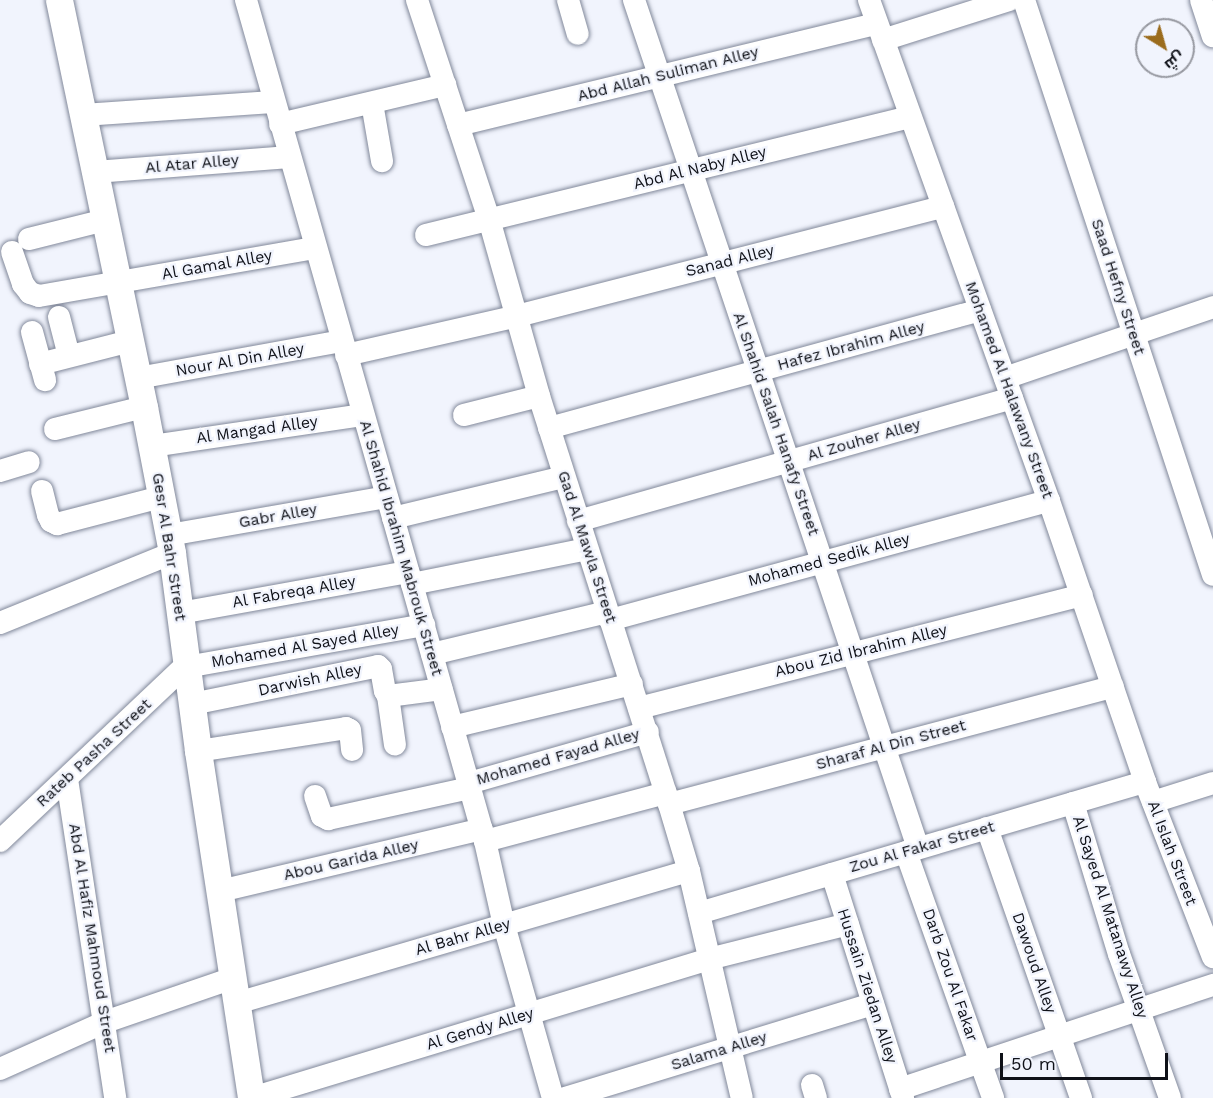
<!DOCTYPE html>
<html>
<head>
<meta charset="utf-8">
<style>
	body { margin:0 }
	#map { position:relative; width:1213px; height:1098px; overflow:hidden; background:#f1f4fd; font-family:"Work Sans",Cairo,sans-serif }
	div>[style] { position:absolute }
	.roads { filter:drop-shadow(0 0 2px #81889a) drop-shadow(0 0 2px #81889a) }
	.minor>* { height:22px; margin:-11px; padding:0 11px; transform-origin:11px; border-radius:11px; background:#fff }
	.major>* { height:27px; margin:-13.5px; padding:0 13.5px; transform-origin:13.5px; border-radius:13.5px; background:#fff }
	span { translate:-50% -50%; white-space:nowrap; text-align:center; line-height:1.15; -webkit-text-stroke:4.5px #f1f4fd; paint-order:stroke }
	.street-label { font-size:16px; color:#0f1118 }
	.north { position:absolute; left:1135px; top:18px; width:60px; height:60px; box-sizing:border-box; background:#f1f4fd; border:2px solid #9799a1; border-radius:50%; rotate:143deg; font-size:16px; font-weight:700; line-height:24px; text-align:center; color:#0f1118 }
	.north::after { content:''; display:block; margin:auto; width:21px; height:27px; background:#9b6c1d; clip-path:polygon(50% 0,100% 100%,50% 72%,0 100%) }
	.scale { position:absolute; left:1000px; top:1053px; width:168px; height:27px; box-sizing:border-box; border:3px solid #0f1118; border-top:0; padding-left:8px; font-size:18px; line-height:21px; white-space:nowrap; color:#0f1118; -webkit-text-stroke:4px #f1f4fd; paint-order:stroke }
</style>
</head>
<body>
<div id="map">
	<div class="roads">
		<div class="minor">
			<div style="left:246px;top:0;width:874px;rotate:74.14deg"></div>
			<div style="left:485px;top:841px;width:86px;rotate:77.3deg"></div>
			<div style="left:504px;top:925px;width:180px;rotate:74.2deg"></div>
			<div style="left:417px;top:0;width:231px;rotate:71.8deg"></div>
			<div style="left:489px;top:219px;width:184px;rotate:74.2deg"></div>
			<div style="left:539px;top:396px;width:428px;rotate:72.3deg"></div>
			<div style="left:669px;top:804px;width:70px;rotate:73.4deg"></div>
			<div style="left:689px;top:871px;width:233px;rotate:76.9deg"></div>
			<div style="left:568px;top:0;width:35px;rotate:74deg"></div>
			<div style="left:634px;top:0;width:894px;rotate:71.48deg"></div>
			<div style="left:869px;top:0;width:532px;rotate:70.24deg"></div>
			<div style="left:1049px;top:501px;width:297px;rotate:71.1deg"></div>
			<div style="left:1145px;top:782px;width:188px;rotate:68.8deg"></div>
			<div style="left:1024px;top:0;width:605px;rotate:71.8deg"></div>
			<div style="left:1201px;top:0;width:38px;rotate:72deg"></div>
			<div style="left:883px;top:40px;width:132px;rotate:-17.6deg"></div>
			<div style="left:372px;top:103px;width:59px;rotate:80.2deg"></div>
			<div style="left:83px;top:115px;width:190px;rotate:-3.9deg"></div>
			<div style="left:280px;top:124px;width:170px;rotate:-13.3deg"></div>
			<div style="left:458px;top:125px;width:431px;rotate:-13.6deg"></div>
			<div style="left:95px;top:172px;width:195px;rotate:-4.4deg"></div>
			<div style="left:426px;top:235px;width:498px;rotate:-13.7deg"></div>
			<div style="left:29px;top:239px;width:78px;rotate:-14deg"></div>
			<div style="left:12px;top:252px;width:34px;rotate:71deg"></div>
			<div style="left:23px;top:284px;width:11px;rotate:52deg"></div>
			<div style="left:30px;top:293px;width:9px;rotate:18deg"></div>
			<div style="left:39px;top:296px;width:280px;rotate:-9.9deg"></div>
			<div style="left:59px;top:317px;width:40px;rotate:75.6deg"></div>
			<div style="left:32px;top:332px;width:50px;rotate:74.8deg"></div>
			<div style="left:346px;top:355px;width:175px;rotate:-12.8deg"></div>
			<div style="left:517px;top:316px;width:440px;rotate:-14.4deg"></div>
			<div style="left:40px;top:364px;width:93px;rotate:-14.3deg"></div>
			<div style="left:138px;top:378px;width:207px;rotate:-10.3deg"></div>
			<div style="left:1005px;top:378px;width:220px;rotate:-18.8deg"></div>
			<div style="left:464px;top:415px;width:77px;rotate:-14.2deg"></div>
			<div style="left:549px;top:428px;width:447px;rotate:-15.3deg"></div>
			<div style="left:55px;top:429px;width:92px;rotate:-13.9deg"></div>
			<div style="left:152px;top:446px;width:213px;rotate:-8.4deg"></div>
			<div style="left:0;top:471px;width:30px;rotate:-17deg"></div>
			<div style="left:42px;top:491px;width:25px;rotate:76deg"></div>
			<div style="left:48px;top:515px;width:7px;rotate:63deg"></div>
			<div style="left:51px;top:521px;width:7px;rotate:27deg"></div>
			<div style="left:57px;top:524px;width:107px;rotate:-14.6deg"></div>
			<div style="left:393px;top:518px;width:176px;rotate:-13.5deg"></div>
			<div style="left:578px;top:521px;width:451px;rotate:-15.8deg"></div>
			<div style="left:169px;top:535px;width:221px;rotate:-9.9deg"></div>
			<div style="left:412px;top:584px;width:178px;rotate:-11.3deg"></div>
			<div style="left:180px;top:613px;width:232px;rotate:-10.2deg"></div>
			<div style="left:610px;top:620px;width:455px;rotate:-15.2deg"></div>
			<div style="left:0;top:623px;width:186px;rotate:-22.1deg"></div>
			<div style="left:432px;top:654px;width:180px;rotate:-13.5deg"></div>
			<div style="left:186px;top:667px;width:242px;rotate:-10deg"></div>
			<div style="left:388px;top:696px;width:49px;rotate:81.9deg"></div>
			<div style="left:192px;top:704px;width:190px;rotate:-11.5deg"></div>
			<div style="left:378px;top:666px;width:4px;rotate:45deg"></div>
			<div style="left:381px;top:669px;width:22px;rotate:80deg"></div>
			<div style="left:385px;top:691px;width:6px;rotate:59deg"></div>
			<div style="left:388px;top:696px;width:54px;rotate:-7.4deg"></div>
			<div style="left:639px;top:708px;width:457px;rotate:-14.3deg"></div>
			<div style="left:452px;top:727px;width:185px;rotate:-13.4deg"></div>
			<div style="left:198px;top:751px;width:150px;rotate:-8.8deg"></div>
			<div style="left:346px;top:728px;width:4px;rotate:27deg"></div>
			<div style="left:350px;top:730px;width:20px;rotate:84deg"></div>
			<div style="left:67px;top:779px;width:323px;rotate:81.4deg"></div>
			<div style="left:469px;top:783px;width:186px;rotate:-15.9deg"></div>
			<div style="left:315px;top:796px;width:21px;rotate:71deg"></div>
			<div style="left:322px;top:816px;width:7px;rotate:27deg"></div>
			<div style="left:328px;top:819px;width:145px;rotate:-12.3deg"></div>
			<div style="left:1153px;top:802px;width:63px;rotate:-17.6deg"></div>
			<div style="left:1073px;top:803px;width:158px;rotate:73.1deg"></div>
			<div style="left:1119px;top:954px;width:153px;rotate:70.5deg"></div>
			<div style="left:669px;top:804px;width:459px;rotate:-14.8deg"></div>
			<div style="left:987px;top:828px;width:286px;rotate:70.8deg"></div>
			<div style="left:0;top:841px;width:257px;rotate:-43.4deg"></div>
			<div style="left:485px;top:841px;width:187px;rotate:-14.9deg"></div>
			<div style="left:906px;top:852px;width:261px;rotate:70.5deg"></div>
			<div style="left:832px;top:874px;width:235px;rotate:72.4deg"></div>
			<div style="left:220px;top:891px;width:269px;rotate:-13.3deg"></div>
			<div style="left:699px;top:913px;width:465px;rotate:-16.4deg"></div>
			<div style="left:237px;top:1003px;width:471px;rotate:-16.3deg"></div>
			<div style="left:0;top:1069px;width:115px;rotate:-24.1deg"></div>
			<div style="left:105px;top:1022px;width:135px;rotate:-19deg"></div>
			<div style="left:812px;top:1085px;width:14px;rotate:73deg"></div>
			<div style="left:900px;top:1089px;width:330px;rotate:-18.4deg"></div>
			<div style="left:252px;top:1098px;width:478px;rotate:-16.9deg"></div>
			<div style="left:709px;top:959px;width:143px;rotate:-14.1deg"></div>
			<div style="left:565px;top:1098px;width:322px;rotate:-17deg"></div>
		</div>
		<div class="major">
			<div style="left:59px;top:0;width:416px;rotate:78.2deg"></div>
			<div style="left:144px;top:407px;width:149px;rotate:79.1deg"></div>
			<div style="left:172px;top:553px;width:200px;rotate:82.5deg"></div>
			<div style="left:198px;top:751px;width:351px;rotate:81.3deg"></div>
		</div>
	</div>
	<div class="street-label">
		<span style="left:668px;top:74px;rotate:-14deg">Abd Allah Suliman Alley</span>
		<span style="left:192px;top:164px;rotate:-5deg">Al Atar Alley</span>
		<span style="left:700px;top:168px;rotate:-14deg">Abd Al Naby Alley</span>
		<span style="left:730px;top:261px;rotate:-14deg">Sanad Alley</span>
		<span style="left:217px;top:265px;rotate:-10deg">Al Gamal Alley</span>
		<span style="left:1118px;top:287px;rotate:72deg">Saad Hefny Street</span>
		<span style="left:851px;top:346px;rotate:-15deg">Hafez Ibrahim Alley</span>
		<span style="left:240px;top:360px;rotate:-10deg">Nour Al Din Alley</span>
		<span style="left:1009px;top:390px;rotate:70deg">Mohamed Al Halawany Street</span>
		<span style="left:776px;top:424px;rotate:71deg">Al Shahid Salah Hanafy Street</span>
		<span style="left:257px;top:430px;rotate:-8deg">Al Mangad Alley</span>
		<span style="left:864px;top:440px;rotate:-16deg">Al Zouher Alley</span>
		<span style="left:278px;top:516px;rotate:-10deg">Gabr Alley</span>
		<span style="left:169px;top:547px;rotate:81deg">Gesr Al Bahr Street</span>
		<span style="left:587px;top:547px;rotate:72deg">Gad Al Mawla Street</span>
		<span style="left:401px;top:548px;rotate:74deg">Al Shahid Ibrahim Mabrouk Street</span>
		<span style="left:829px;top:560px;rotate:-15deg">Mohamed Sedik Alley</span>
		<span style="left:294px;top:592px;rotate:-10deg">Al Fabreqa Alley</span>
		<span style="left:305px;top:646px;rotate:-10deg">Mohamed Al Sayed Alley</span>
		<span style="left:861px;top:651px;rotate:-14deg">Abou Zid Ibrahim Alley</span>
		<span style="left:310px;top:680px;rotate:-12deg">Darwish Alley</span>
		<span style="left:891px;top:745px;rotate:-15deg">Sharaf Al Din Street</span>
		<span style="left:94px;top:753px;rotate:-43deg">Rateb Pasha Street</span>
		<span style="left:558px;top:757px;rotate:-16deg">Mohamed Fayad Alley</span>
		<span style="left:922px;top:847px;rotate:-16deg">Zou Al Fakar Street</span>
		<span style="left:1172px;top:853px;rotate:69deg">Al Islah Street</span>
		<span style="left:351px;top:860px;rotate:-13deg">Abou Garida Alley</span>
		<span style="left:1110px;top:917px;rotate:72deg">Al Sayed Al Matanawy Alley</span>
		<span style="left:463px;top:937px;rotate:-16deg">Al Bahr Alley</span>
		<span style="left:92px;top:938px;rotate:81deg">Abd Al Hafiz Mahmoud Street</span>
		<span style="left:1034px;top:963px;rotate:71deg">Dawoud Alley</span>
		<span style="left:950px;top:975px;rotate:71deg">Darb Zou Al Fakar</span>
		<span style="left:867px;top:986px;rotate:72deg">Hussain Ziedan Alley</span>
		<span style="left:480px;top:1029px;rotate:-17deg">Al Gendy Alley</span>
		<span style="left:719px;top:1051px;rotate:-17deg">Salama Alley</span>
	</div>
	<div class="north">ش</div>
	<div class="scale">50 m</div>
</div>
</body>
</html>
